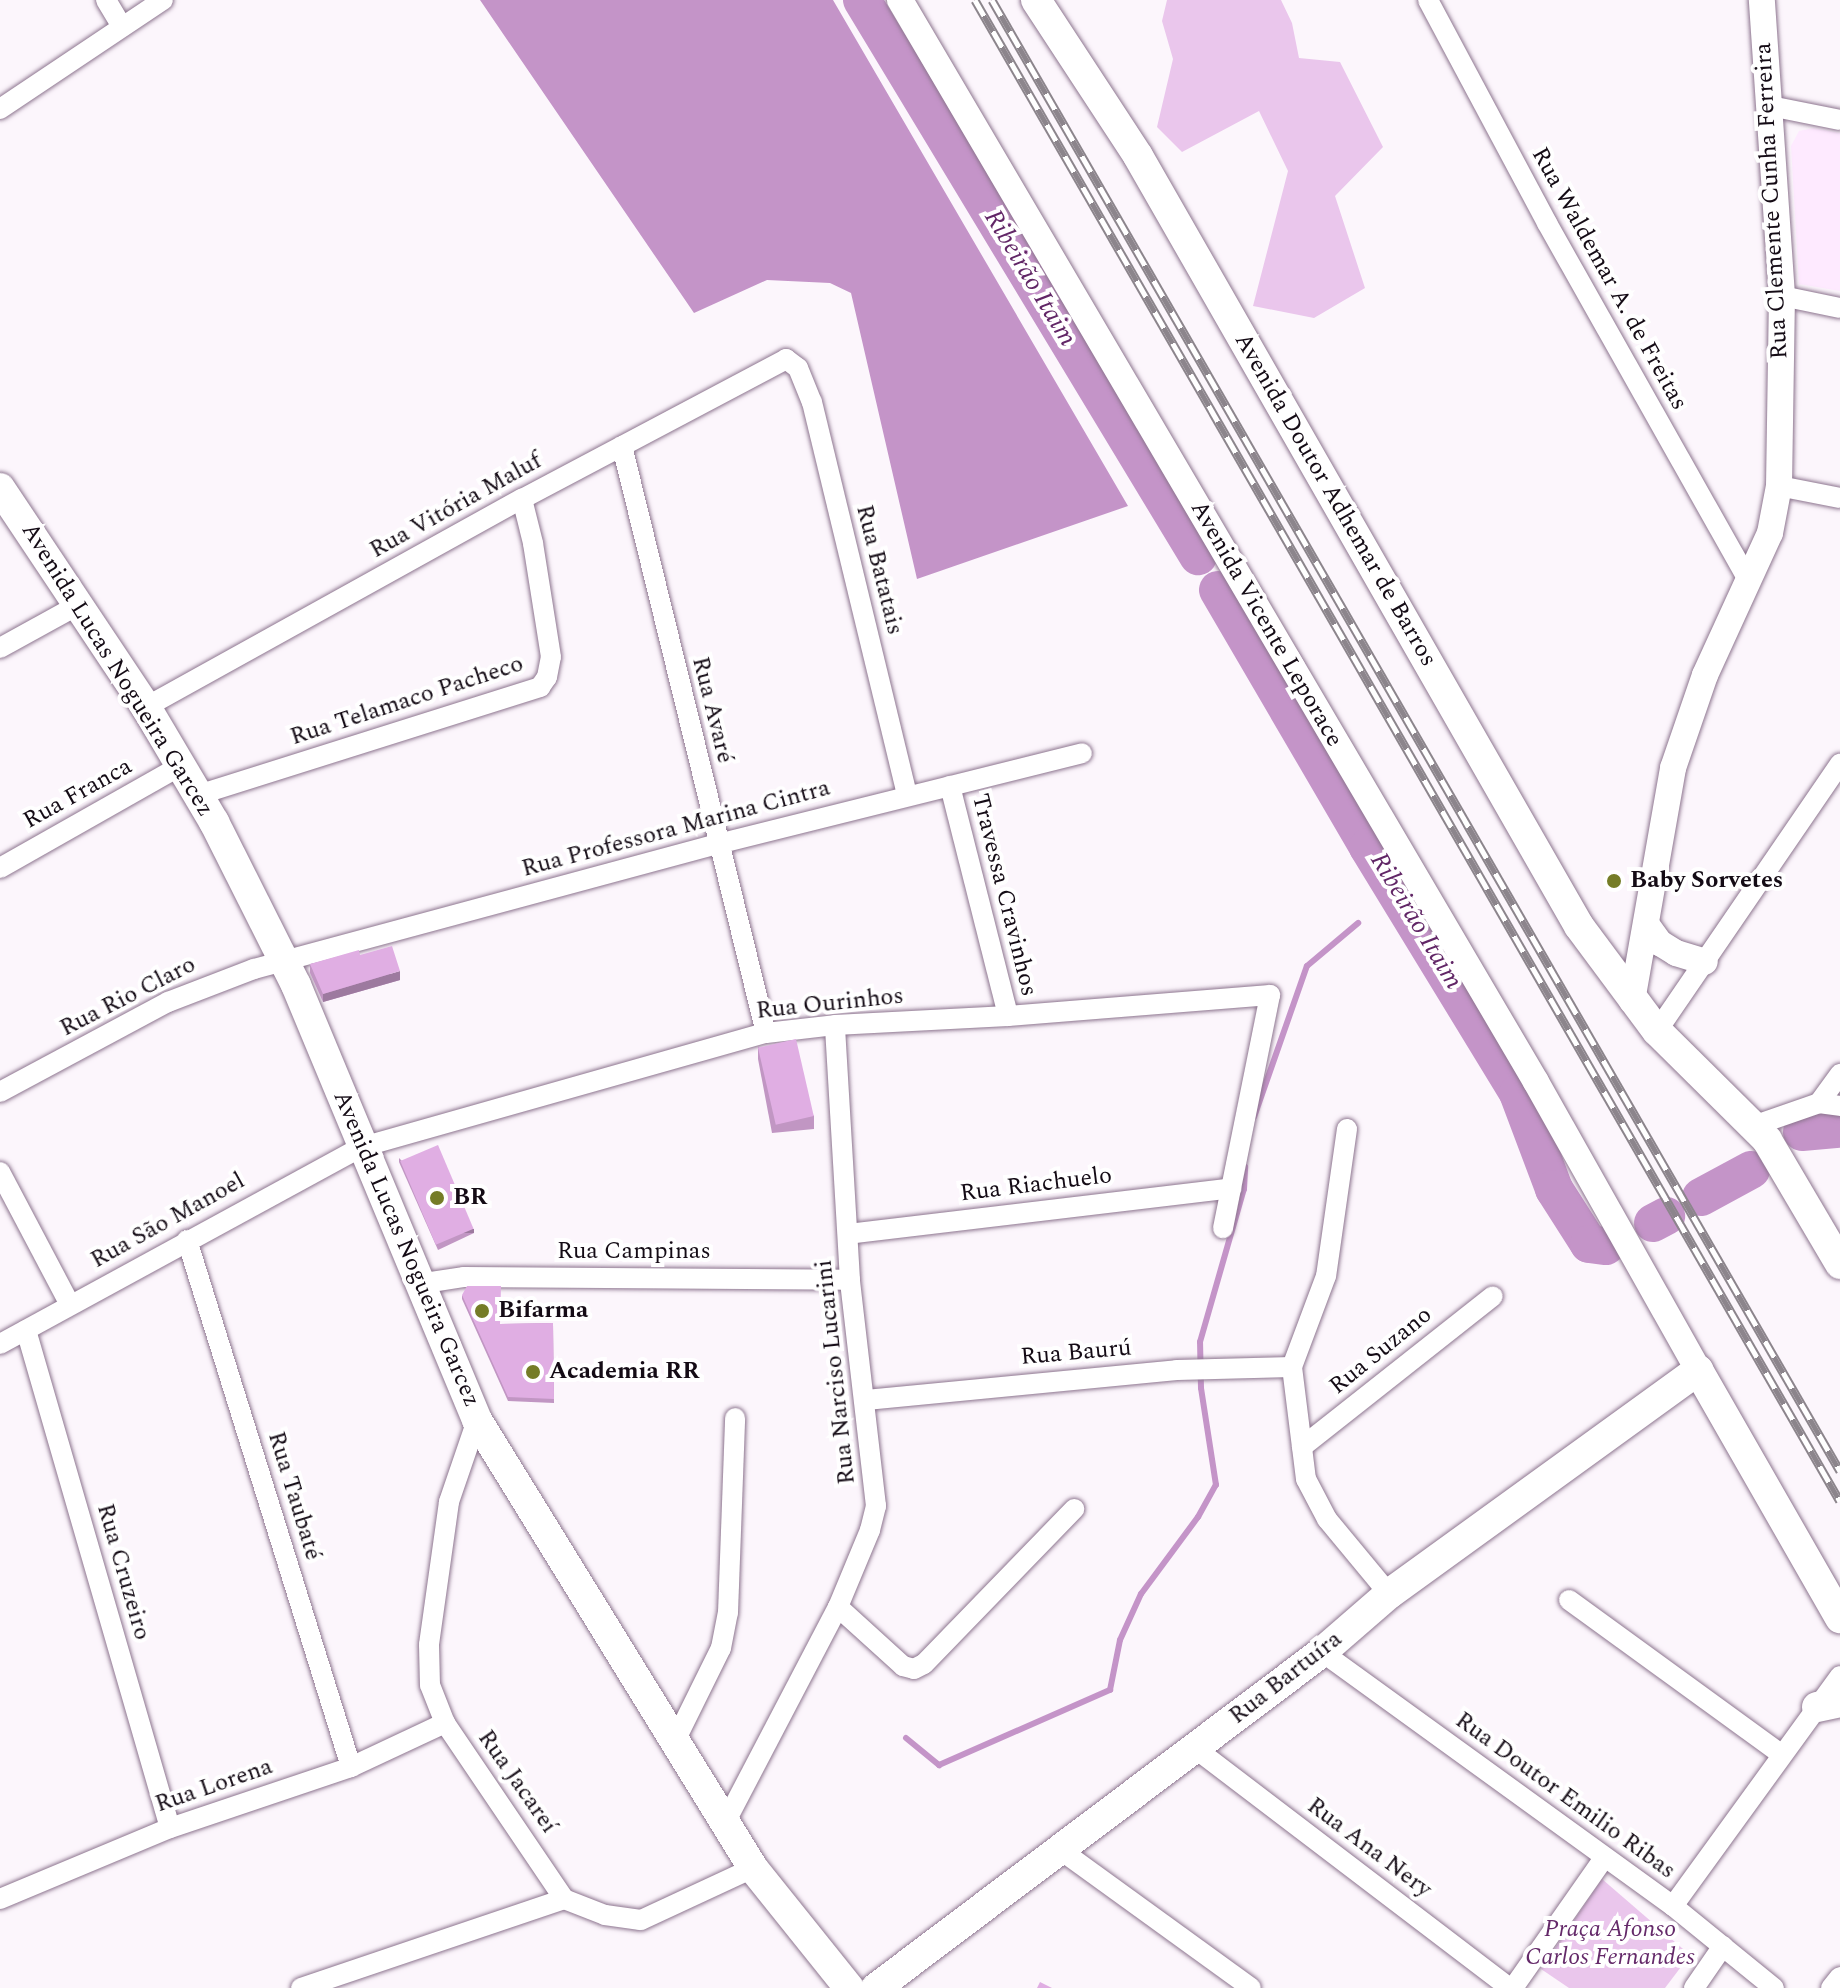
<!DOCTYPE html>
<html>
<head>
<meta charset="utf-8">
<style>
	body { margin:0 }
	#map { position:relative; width:1840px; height:1988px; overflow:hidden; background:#fcf6fc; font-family:Spectral,serif }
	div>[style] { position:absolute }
	.built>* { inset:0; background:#feeaff }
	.green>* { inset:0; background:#eac6ec }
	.water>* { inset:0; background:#c494c8 }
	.stream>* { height:6px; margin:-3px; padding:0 3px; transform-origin:3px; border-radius:3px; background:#c494c8 }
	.river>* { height:38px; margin:-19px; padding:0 19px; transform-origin:19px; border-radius:19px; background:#c494c8 }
	.roads { filter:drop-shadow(0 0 2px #8d758f) drop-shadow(0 0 2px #8d758f) }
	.minor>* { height:20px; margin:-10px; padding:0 10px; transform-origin:10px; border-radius:10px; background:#fff }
	.tertiary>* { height:26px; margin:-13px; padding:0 13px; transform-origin:13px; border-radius:13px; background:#fff }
	.secondary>* { height:30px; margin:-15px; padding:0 15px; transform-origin:15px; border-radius:15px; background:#fff }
	.rail>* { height:9px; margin-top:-4.5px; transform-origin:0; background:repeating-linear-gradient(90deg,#fff 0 18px,#8c858c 0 36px); box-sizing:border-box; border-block:2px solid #8c858c }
	.wall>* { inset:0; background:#c196c3 }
	.shaded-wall>* { inset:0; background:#9d7a9f; transform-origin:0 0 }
	.building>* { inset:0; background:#e0aee3; transform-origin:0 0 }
	.dots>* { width:22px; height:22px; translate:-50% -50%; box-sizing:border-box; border:4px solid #fff; border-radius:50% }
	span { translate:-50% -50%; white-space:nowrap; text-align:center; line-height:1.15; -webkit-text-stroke:8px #fff; paint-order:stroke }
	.street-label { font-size:24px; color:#140b15 }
	.poi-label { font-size:24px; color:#140b15; font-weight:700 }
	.left { translate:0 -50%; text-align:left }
	.park-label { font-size:24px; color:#642969; font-style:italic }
	.water-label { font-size:26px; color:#612666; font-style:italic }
</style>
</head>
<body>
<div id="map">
	<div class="built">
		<div style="clip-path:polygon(1814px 128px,1840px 133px,1840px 291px,1799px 284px,1791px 146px,1799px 131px)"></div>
	</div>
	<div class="green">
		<div style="clip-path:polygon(1167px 0,1281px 0,1292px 23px,1299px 58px,1340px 62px,1383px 147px,1335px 196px,1365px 288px,1314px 318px,1253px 306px,1288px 171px,1259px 111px,1182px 152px,1157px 127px,1173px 59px,1162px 21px)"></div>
		<div style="clip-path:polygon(1602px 1879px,1690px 1955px,1665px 1988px,1569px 1988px,1541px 1969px)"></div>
	</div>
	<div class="water">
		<div style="clip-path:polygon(480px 0,833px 0,1128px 506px,917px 579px,851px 293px,830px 283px,767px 280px,694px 313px)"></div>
	</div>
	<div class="stream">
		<div style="left:1254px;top:1117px;width:160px;rotate:-70.7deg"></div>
		<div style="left:1307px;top:966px;width:67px;rotate:-40.1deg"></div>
		<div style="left:906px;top:1738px;width:43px;rotate:39.3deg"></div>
		<div style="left:939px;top:1765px;width:187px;rotate:-23.7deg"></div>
		<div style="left:1110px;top:1690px;width:51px;rotate:-78.7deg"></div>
		<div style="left:1120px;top:1640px;width:51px;rotate:-65.5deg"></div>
		<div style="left:1141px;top:1594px;width:96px;rotate:-53.5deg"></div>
		<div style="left:1198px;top:1517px;width:37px;rotate:-61deg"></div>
		<div style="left:1216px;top:1485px;width:98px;rotate:-98.8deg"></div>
		<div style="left:1201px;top:1388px;width:46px;rotate:-91.2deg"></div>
		<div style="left:1200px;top:1342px;width:159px;rotate:-74deg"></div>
		<div style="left:1244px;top:1189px;width:22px;rotate:-87deg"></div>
	</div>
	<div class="river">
		<div style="left:862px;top:0;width:650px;rotate:58.85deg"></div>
		<div style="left:1218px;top:590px;width:298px;rotate:59.7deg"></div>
		<div style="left:1368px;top:847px;width:288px;rotate:58.6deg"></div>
		<div style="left:1518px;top:1093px;width:103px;rotate:69.4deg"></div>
		<div style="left:1554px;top:1189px;width:65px;rotate:57.5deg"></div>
		<div style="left:1589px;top:1244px;width:17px;rotate:7deg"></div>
		<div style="left:1802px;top:1132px;width:38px;rotate:-5deg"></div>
		<div style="left:1701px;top:1197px;width:57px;rotate:-28.4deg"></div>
		<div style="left:1653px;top:1223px;width:15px;rotate:-28deg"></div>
	</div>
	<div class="roads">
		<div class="minor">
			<div style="left:106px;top:0;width:31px;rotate:59deg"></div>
			<div style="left:1428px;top:0;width:253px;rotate:61.9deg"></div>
			<div style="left:1547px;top:223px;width:411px;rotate:60.6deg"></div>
			<div style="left:1770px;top:106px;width:71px;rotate:11.3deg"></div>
			<div style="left:0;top:109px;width:196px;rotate:-33.8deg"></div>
			<div style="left:1782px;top:296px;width:59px;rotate:11.7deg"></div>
			<div style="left:622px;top:446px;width:604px;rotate:76.22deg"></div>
			<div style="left:1779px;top:486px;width:62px;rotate:11.1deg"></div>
			<div style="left:0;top:648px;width:89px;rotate:-28.9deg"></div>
			<div style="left:146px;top:707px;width:430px;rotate:-29deg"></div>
			<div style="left:522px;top:499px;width:299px;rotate:-27.9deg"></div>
			<div style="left:786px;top:359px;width:15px;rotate:37deg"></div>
			<div style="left:798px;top:368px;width:37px;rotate:68deg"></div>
			<div style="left:812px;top:402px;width:404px;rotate:76.4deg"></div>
			<div style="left:950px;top:786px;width:237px;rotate:75.8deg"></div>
			<div style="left:198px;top:795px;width:359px;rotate:-17.5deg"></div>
			<div style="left:540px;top:687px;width:12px;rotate:-55deg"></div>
			<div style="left:547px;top:677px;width:20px;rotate:-79deg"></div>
			<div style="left:551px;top:657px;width:115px;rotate:-99deg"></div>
			<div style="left:533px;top:543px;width:45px;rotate:-104deg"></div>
			<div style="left:0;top:868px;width:209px;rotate:-29.5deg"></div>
			<div style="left:1657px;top:1031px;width:324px;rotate:-55.6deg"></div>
			<div style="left:0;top:1092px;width:191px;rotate:-28.2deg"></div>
			<div style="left:168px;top:1002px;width:92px;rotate:-21deg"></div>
			<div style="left:254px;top:969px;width:481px;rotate:-15.1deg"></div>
			<div style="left:718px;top:844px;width:375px;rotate:-14deg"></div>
			<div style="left:1819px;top:1103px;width:36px;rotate:-54deg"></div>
			<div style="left:1756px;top:1125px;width:67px;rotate:-19.2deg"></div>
			<div style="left:1819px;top:1103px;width:21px;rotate:8deg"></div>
			<div style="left:1347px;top:1129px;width:148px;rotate:98.1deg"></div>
			<div style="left:1326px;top:1276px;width:97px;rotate:110.5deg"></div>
			<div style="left:1292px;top:1367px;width:113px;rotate:82.9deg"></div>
			<div style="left:1306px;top:1479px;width:45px;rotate:62.3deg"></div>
			<div style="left:1327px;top:1519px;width:97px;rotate:50.4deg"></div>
			<div style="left:0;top:1172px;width:150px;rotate:62.2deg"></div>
			<div style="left:848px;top:1234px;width:386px;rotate:-6.8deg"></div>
			<div style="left:187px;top:1240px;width:552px;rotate:72.71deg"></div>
			<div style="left:418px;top:1284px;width:47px;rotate:-8.7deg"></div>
			<div style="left:464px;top:1277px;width:386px;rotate:0.4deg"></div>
			<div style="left:26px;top:1330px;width:518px;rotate:73.87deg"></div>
			<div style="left:0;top:1344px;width:412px;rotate:-28.6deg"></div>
			<div style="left:362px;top:1147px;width:420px;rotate:-15.8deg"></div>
			<div style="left:766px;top:1033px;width:69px;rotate:-6.6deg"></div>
			<div style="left:835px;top:1025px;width:173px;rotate:-3deg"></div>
			<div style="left:1008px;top:1016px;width:263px;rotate:-4.6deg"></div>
			<div style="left:1270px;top:995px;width:238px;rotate:101.4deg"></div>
			<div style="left:866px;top:1400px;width:312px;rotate:-5.5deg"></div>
			<div style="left:1177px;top:1370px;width:115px;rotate:-1.5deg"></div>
			<div style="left:477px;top:1420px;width:87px;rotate:108.9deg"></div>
			<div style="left:449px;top:1502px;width:144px;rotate:98deg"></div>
			<div style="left:429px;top:1645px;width:40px;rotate:88.6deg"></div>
			<div style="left:430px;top:1685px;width:41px;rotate:68.5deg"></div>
			<div style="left:445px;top:1723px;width:212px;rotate:55.9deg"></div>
			<div style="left:1302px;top:1447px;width:243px;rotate:-38.3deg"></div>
			<div style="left:1569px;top:1600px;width:263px;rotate:36deg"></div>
			<div style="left:838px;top:1607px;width:88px;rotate:42.2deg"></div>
			<div style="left:903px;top:1666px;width:11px;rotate:15deg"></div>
			<div style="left:914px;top:1669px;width:11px;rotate:-27deg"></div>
			<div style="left:924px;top:1664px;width:216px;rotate:-45.9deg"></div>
			<div style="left:1322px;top:1652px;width:433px;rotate:35.9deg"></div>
			<div style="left:1673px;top:1906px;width:130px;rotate:39.1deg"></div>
			<div style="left:675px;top:1741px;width:104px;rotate:-63.7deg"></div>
			<div style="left:721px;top:1648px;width:36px;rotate:-79deg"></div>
			<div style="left:728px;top:1613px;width:195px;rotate:-87.9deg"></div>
			<div style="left:1196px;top:1749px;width:395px;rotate:37.3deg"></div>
			<div style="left:725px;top:1823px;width:244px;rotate:-62.4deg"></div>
			<div style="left:838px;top:1607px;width:83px;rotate:-67.4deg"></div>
			<div style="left:870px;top:1530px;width:25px;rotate:-76deg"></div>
			<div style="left:876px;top:1506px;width:227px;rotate:-96.6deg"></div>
			<div style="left:850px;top:1280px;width:255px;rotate:-93.4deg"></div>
			<div style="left:1062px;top:1851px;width:233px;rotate:35.9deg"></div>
			<div style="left:0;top:1899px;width:184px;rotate:-22.7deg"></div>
			<div style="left:170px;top:1828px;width:191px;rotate:-18.6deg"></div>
			<div style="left:351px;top:1767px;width:104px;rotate:-25.1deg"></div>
			<div style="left:564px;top:1899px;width:44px;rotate:21.3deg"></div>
			<div style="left:605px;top:1915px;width:36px;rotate:8deg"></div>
			<div style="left:641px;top:1920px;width:123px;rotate:-24.9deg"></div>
			<div style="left:1673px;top:1906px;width:284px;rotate:-54deg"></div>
			<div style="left:301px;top:1988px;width:278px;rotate:-18.7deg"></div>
			<div style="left:1513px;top:1988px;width:159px;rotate:-55deg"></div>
			<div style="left:1694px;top:1988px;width:51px;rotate:-55.4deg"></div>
			<div style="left:1831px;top:1988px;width:14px;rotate:-51deg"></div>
		</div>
		<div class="tertiary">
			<div style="left:900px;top:0;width:1255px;rotate:59.55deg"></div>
			<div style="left:1536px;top:1082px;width:330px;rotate:60.6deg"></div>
			<div style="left:1646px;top:924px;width:24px;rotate:54deg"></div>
			<div style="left:1660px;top:943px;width:19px;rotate:32deg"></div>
			<div style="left:1676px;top:953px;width:30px;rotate:17deg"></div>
			<div style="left:1632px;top:1001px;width:237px;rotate:-80deg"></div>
			<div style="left:1673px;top:768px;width:98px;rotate:-71deg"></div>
			<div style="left:1705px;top:675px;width:156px;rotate:-65.4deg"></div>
			<div style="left:1770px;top:533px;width:48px;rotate:-79.2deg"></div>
			<div style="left:1779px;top:486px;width:190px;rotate:-89.1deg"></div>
			<div style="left:1782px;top:296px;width:297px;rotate:-93.9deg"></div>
		</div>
		<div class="secondary">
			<div style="left:1036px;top:0;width:186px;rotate:56.8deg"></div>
			<div style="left:1138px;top:156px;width:887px;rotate:60.2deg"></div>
			<div style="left:1579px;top:926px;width:131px;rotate:53.4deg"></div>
			<div style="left:1657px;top:1031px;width:155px;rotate:44.7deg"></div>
			<div style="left:1767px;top:1140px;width:144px;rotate:59.5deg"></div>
			<div style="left:0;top:488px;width:263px;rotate:56.3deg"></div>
			<div style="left:146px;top:707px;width:134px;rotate:59.4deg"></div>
			<div style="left:214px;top:822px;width:182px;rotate:63.3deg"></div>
			<div style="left:296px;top:985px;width:471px;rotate:67.4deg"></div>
			<div style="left:477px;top:1420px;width:526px;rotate:58.36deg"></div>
			<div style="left:753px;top:1868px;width:154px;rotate:51.3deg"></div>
			<div style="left:1817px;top:1707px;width:24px;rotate:-12deg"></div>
			<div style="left:876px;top:1988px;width:558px;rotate:-36.99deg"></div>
			<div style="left:1322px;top:1652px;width:89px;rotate:-40.9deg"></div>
			<div style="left:1389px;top:1594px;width:382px;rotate:-35.9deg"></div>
			<div style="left:1698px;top:1370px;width:286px;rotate:60.2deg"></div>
		</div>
	</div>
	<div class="rail">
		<div style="left:975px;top:0;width:1732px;rotate:60.05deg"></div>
		<div style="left:992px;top:0;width:1698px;rotate:60.04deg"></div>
	</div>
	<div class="wall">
		<div style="clip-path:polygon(360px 955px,400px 980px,323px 1002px,310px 973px,310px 964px)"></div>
		<div style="clip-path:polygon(758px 1046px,814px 1116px,814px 1129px,772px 1133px,758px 1059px)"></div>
		<div style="clip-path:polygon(399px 1158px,474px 1233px,438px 1250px,399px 1162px)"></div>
		<div style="clip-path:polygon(462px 1295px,500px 1324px,553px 1323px,554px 1403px,508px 1401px,462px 1299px)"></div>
	</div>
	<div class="shaded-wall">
		<div style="clip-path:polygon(400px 971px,400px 980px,323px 1002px,323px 994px)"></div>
		<div style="left:474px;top:1229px;width:4px;height:40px;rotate:90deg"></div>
	</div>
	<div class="building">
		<div style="clip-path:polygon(392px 946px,400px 971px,323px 994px,310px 964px,359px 950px,360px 955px)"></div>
		<div style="left:796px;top:1039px;width:79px;height:39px;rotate:77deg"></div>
		<div style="left:438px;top:1145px;width:91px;height:41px;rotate:67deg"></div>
		<div style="clip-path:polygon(467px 1286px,501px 1286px,500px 1324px,553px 1323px,554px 1399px,508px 1397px,462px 1295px)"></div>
		<div style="clip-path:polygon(1040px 1982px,1052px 1988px,1037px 1988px)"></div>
	</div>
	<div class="dots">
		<div style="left:1614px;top:881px;background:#757c27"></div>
		<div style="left:437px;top:1198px;background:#757c27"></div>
		<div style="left:482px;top:1311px;background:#757c27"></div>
		<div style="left:533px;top:1372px;background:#757c27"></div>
	</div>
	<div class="street-label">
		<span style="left:1772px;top:201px;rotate:-93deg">Rua Clemente Cunha Ferreira</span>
		<span style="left:1609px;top:279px;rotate:61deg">Rua Waldemar A. de Freitas</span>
		<span style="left:1335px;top:500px;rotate:60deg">Avenida Doutor Adhemar de Barros</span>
		<span style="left:456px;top:506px;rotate:-29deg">Rua Vitória Maluf</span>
		<span style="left:879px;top:570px;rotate:76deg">Rua Batatais</span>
		<span style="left:1266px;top:624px;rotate:60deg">Avenida Vicente Leporace</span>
		<span style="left:117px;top:670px;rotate:58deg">Avenida Lucas Nogueira Garcez</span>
		<span style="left:407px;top:701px;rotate:-18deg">Rua Telamaco Pacheco</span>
		<span style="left:712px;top:710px;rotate:76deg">Rua Avaré</span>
		<span style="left:78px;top:794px;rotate:-29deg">Rua Franca</span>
		<span style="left:676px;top:829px;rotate:-15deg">Rua Professora Marina Cintra</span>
		<span style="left:1004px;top:895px;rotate:76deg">Travessa Cravinhos</span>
		<span style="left:128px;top:997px;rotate:-27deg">Rua Rio Claro</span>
		<span style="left:830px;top:1004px;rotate:-6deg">Rua Ourinhos</span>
		<span style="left:1036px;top:1185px;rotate:-7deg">Rua Riachuelo</span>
		<span style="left:168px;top:1221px;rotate:-29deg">Rua São Manoel</span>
		<span style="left:406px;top:1249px;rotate:67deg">Avenida Lucas Nogueira Garcez</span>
		<span style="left:634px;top:1252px">Rua Campinas</span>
		<span style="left:1381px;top:1351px;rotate:-39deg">Rua Suzano</span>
		<span style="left:1076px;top:1353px;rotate:-5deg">Rua Baurú</span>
		<span style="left:836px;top:1372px;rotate:-96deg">Rua Narciso Lucarini</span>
		<span style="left:294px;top:1496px;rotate:73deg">Rua Taubaté</span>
		<span style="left:123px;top:1572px;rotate:74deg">Rua Cruzeiro</span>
		<span style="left:1286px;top:1678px;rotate:-38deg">Rua Bartuíra</span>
		<span style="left:517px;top:1782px;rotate:55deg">Rua Jacareí</span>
		<span style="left:214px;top:1786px;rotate:-19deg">Rua Lorena</span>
		<span style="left:1565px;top:1796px;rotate:36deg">Rua Doutor Emilio Ribas</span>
		<span style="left:1369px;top:1848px;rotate:37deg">Rua Ana Nery</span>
	</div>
	<div class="poi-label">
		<span class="left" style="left:1630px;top:881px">Baby Sorvetes</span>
		<span class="left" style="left:453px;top:1198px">BR</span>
		<span class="left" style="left:498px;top:1311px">Bifarma</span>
		<span class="left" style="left:549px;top:1372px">Academia RR</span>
	</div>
	<div class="park-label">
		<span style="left:1610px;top:1944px">Praça Afonso<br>Carlos Fernandes</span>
	</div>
	<div class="water-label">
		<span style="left:1030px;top:278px;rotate:59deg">Ribeirão Itaim</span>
		<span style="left:1416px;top:921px;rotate:59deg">Ribeirão Itaim</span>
	</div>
</div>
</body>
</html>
